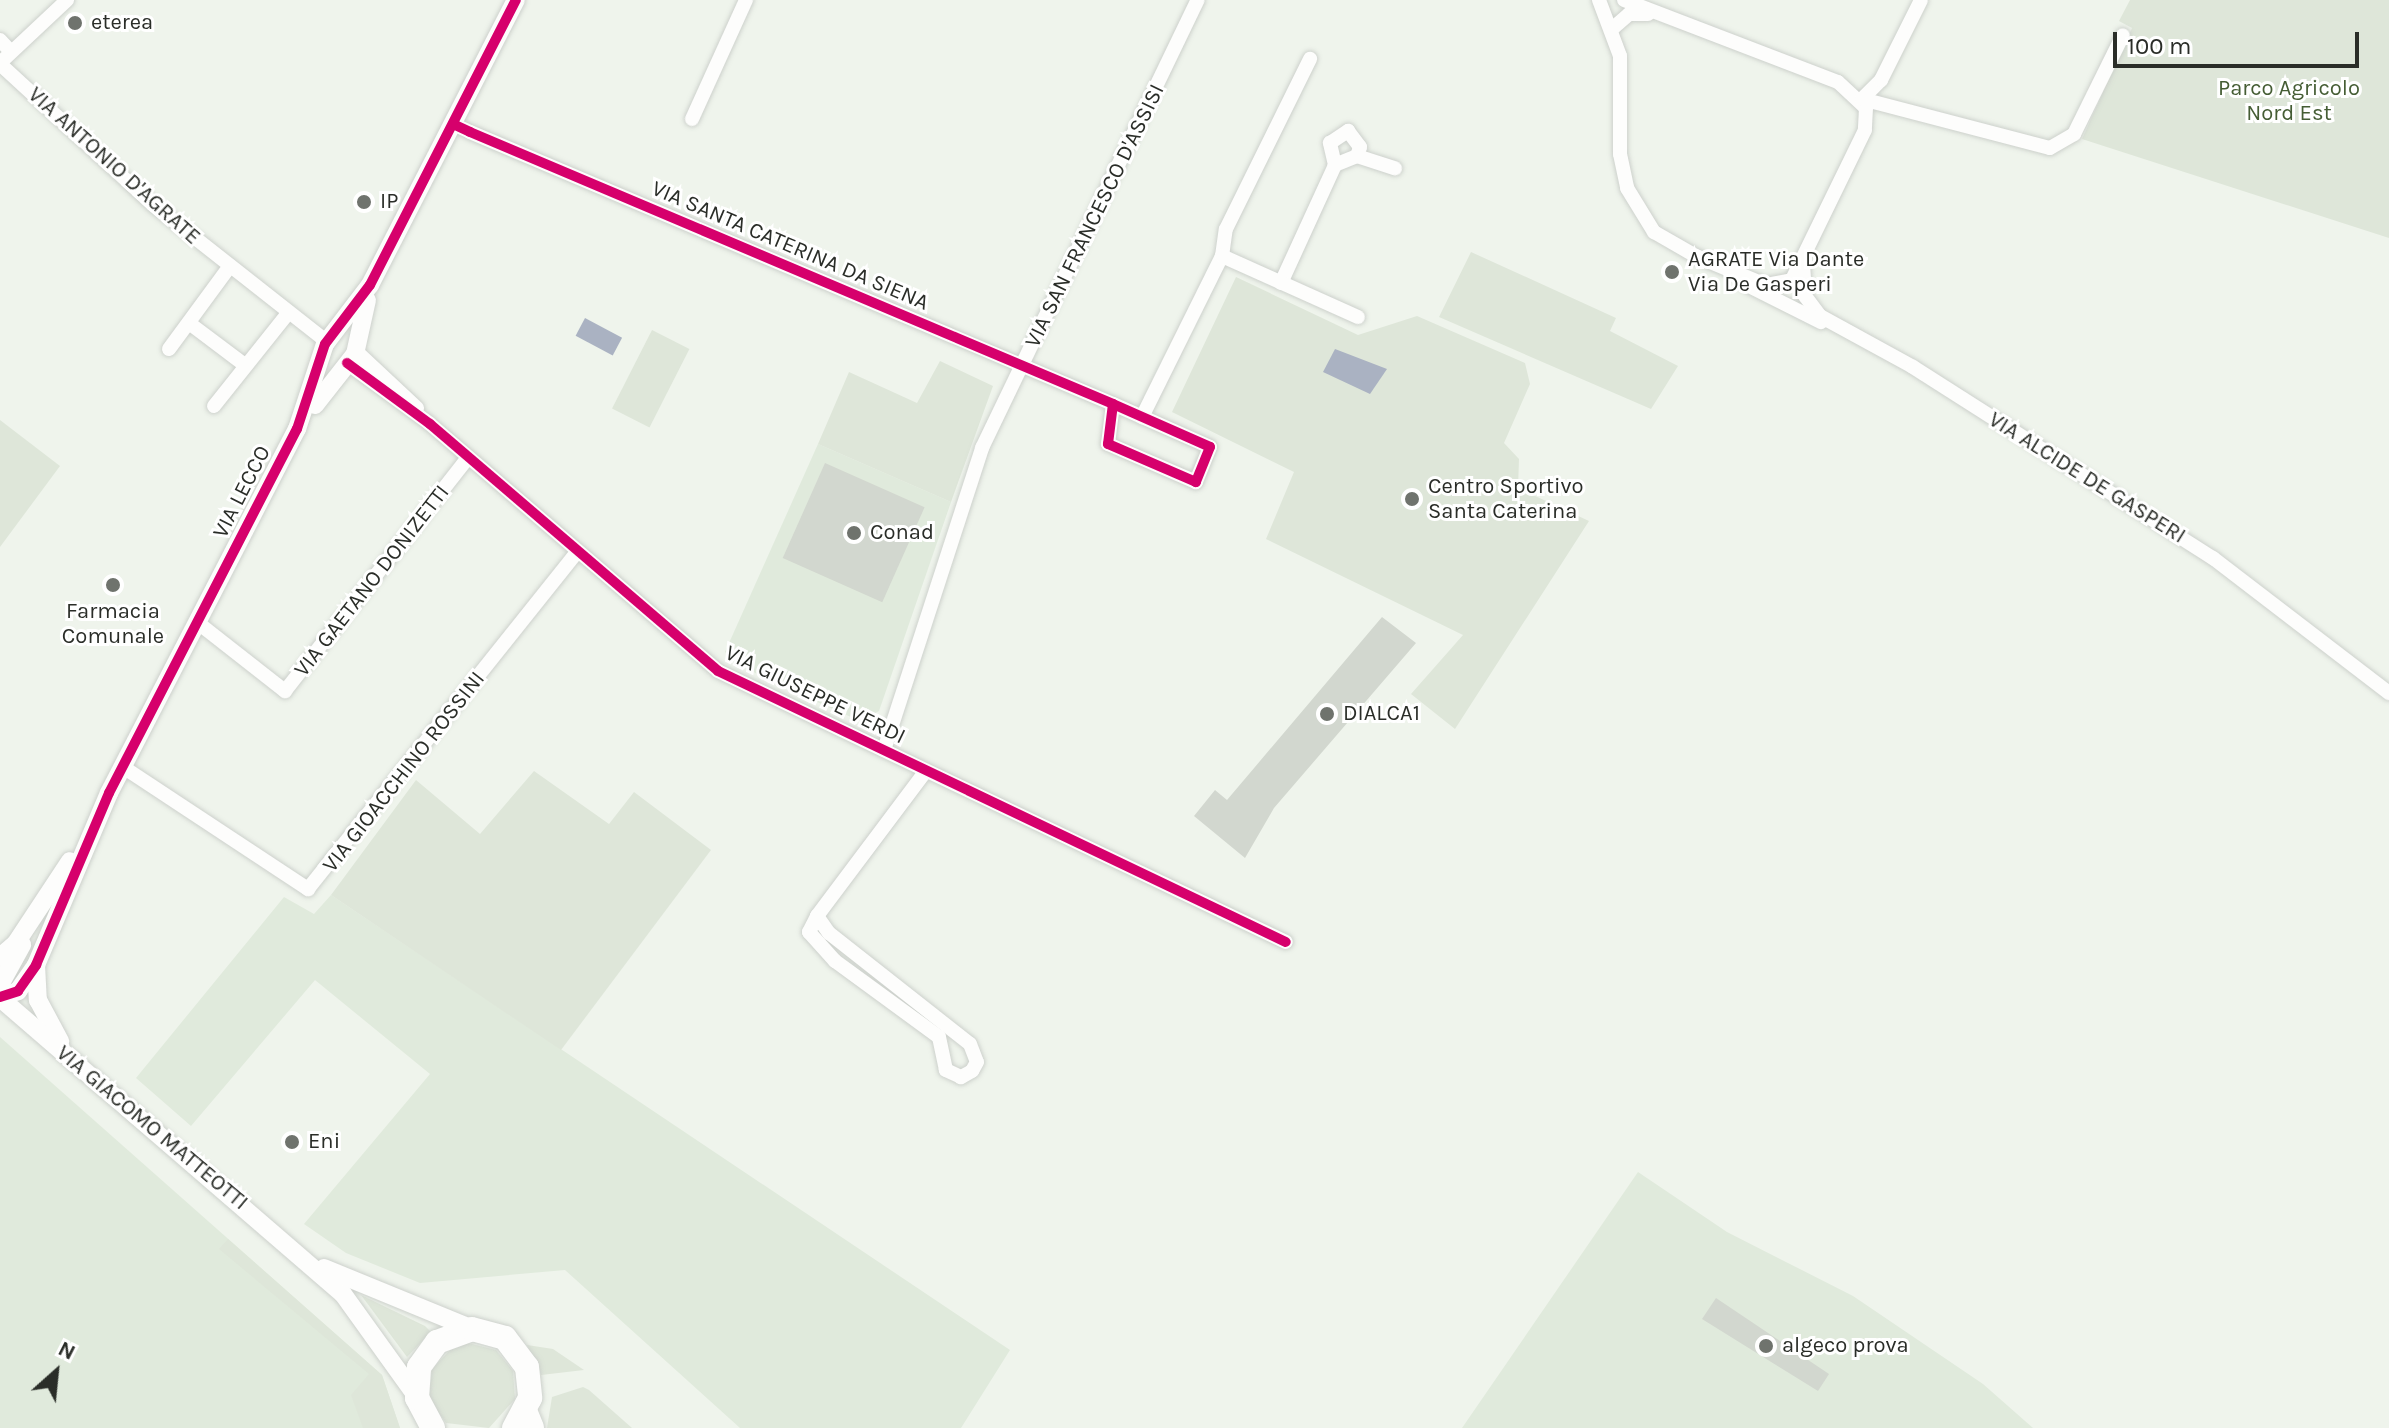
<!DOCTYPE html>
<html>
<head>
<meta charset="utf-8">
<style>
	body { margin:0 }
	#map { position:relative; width:2389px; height:1428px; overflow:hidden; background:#eff4ec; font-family:Karla,sans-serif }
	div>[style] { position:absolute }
	.built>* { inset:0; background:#e0eadc }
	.green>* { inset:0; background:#dee6d9; transform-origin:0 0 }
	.water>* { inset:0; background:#aab2c2; transform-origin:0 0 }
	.building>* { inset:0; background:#d2d7cf; transform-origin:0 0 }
	.roads { filter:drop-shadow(0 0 2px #cdd1cc) drop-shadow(0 0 2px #cdd1cc) }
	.minor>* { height:14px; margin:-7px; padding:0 7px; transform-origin:7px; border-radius:7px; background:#fdfdfc }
	.tertiary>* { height:18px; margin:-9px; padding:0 9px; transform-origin:9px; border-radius:9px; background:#fdfdfc }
	.primary>* { height:24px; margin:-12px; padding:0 12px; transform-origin:12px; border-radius:12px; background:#fdfdfc }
	.motorway>* { height:26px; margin:-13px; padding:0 13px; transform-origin:13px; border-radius:13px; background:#fdfdfc }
	.cycleway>* { height:10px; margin:-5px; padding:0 5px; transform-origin:5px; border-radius:5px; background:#d6006c }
	.dots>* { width:22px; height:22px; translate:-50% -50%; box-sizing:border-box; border:4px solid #fff; border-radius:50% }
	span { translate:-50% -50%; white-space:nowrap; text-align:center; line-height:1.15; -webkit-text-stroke:6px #fff; paint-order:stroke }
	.poi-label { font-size:22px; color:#2a2d28 }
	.left { translate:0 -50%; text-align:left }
	.park-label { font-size:22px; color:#455d34 }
	.street-label { font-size:22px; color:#2a2d28 }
	.north { position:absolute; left:16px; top:1332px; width:80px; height:80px; -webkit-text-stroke:6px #fff; paint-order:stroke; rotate:27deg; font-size:22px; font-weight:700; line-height:32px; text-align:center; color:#2a2d28 }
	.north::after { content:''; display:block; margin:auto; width:28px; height:36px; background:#2a2d28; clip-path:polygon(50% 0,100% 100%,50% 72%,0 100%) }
	.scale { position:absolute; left:2113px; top:32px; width:246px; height:36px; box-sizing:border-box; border:4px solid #2a2d28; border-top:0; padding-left:10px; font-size:24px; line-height:28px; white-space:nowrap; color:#2a2d28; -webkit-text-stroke:6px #fff; paint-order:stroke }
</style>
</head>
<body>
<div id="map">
	<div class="built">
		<div style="clip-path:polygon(818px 444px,951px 502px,879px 711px,860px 721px,761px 677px,725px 652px)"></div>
		<div style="clip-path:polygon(331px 895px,1010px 1350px,961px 1428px,740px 1428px,565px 1270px,420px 1283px,346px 1253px,304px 1224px,430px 1074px,315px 980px,191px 1126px,136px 1078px,284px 897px,314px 914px)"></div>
		<div style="clip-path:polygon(0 1037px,382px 1375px,400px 1428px,0 1428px)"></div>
		<div style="clip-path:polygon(1638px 1172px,1727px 1232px,1853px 1296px,1983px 1384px,2033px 1428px,1462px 1428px)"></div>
	</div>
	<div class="green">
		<div style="clip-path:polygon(2130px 0,2389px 0,2389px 238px,2082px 139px,2132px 28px,2119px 21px)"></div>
		<div style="clip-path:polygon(1471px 252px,1616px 318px,1610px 331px,1678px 366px,1651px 409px,1439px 317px)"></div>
		<div style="clip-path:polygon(1236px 277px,1358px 335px,1417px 316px,1525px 363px,1530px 384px,1504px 443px,1519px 459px,1518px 488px,1589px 521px,1455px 729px,1411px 694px,1463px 635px,1266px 539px,1294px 472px,1172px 412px)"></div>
		<div style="left:652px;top:330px;width:42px;height:88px;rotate:27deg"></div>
		<div style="clip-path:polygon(940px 361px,993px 386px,951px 502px,818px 444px,849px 372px,917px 403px)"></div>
		<div style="clip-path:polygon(0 420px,60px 466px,0 547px)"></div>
		<div style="clip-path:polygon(534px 771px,609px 824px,634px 792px,711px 850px,561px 1050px,331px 895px,416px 780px,480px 834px)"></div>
		<div style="clip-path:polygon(228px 1239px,382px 1375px,400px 1428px,363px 1428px,351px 1395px,369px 1374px,219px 1249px)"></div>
		<div style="clip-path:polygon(361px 1295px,425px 1326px,431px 1332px,407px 1357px)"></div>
		<div style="clip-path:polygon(468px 1343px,496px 1350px,513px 1371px,515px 1399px,489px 1428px,446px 1423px,429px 1399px,432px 1369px,453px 1347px)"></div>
		<div style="clip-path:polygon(527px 1345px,553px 1349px,584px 1370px,541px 1375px)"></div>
		<div style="clip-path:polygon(583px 1387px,589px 1390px,632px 1428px,547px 1428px,552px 1397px)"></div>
	</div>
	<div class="water">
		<div style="left:585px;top:318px;width:42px;height:20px;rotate:28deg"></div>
		<div style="clip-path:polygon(1335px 349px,1387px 369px,1370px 394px,1323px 372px)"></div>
	</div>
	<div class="building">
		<div style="left:825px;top:463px;width:109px;height:104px;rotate:24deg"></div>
		<div style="clip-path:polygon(1382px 617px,1416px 643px,1274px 808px,1245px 858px,1194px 816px,1215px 790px,1227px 800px)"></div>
		<div style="clip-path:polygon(1716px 1298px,1829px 1374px,1818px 1391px,1702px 1319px)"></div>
	</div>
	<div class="roads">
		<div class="minor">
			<div style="left:1599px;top:0;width:60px;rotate:69.4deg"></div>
			<div style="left:1620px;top:56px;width:98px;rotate:90deg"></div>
			<div style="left:1620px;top:154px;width:35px;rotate:78deg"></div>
			<div style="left:1627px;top:188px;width:52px;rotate:58.5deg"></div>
			<div style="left:1654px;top:232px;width:54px;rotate:29.9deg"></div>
			<div style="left:1624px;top:0;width:229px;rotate:21deg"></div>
			<div style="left:1838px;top:82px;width:38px;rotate:43deg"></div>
			<div style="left:1866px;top:108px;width:22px;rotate:93deg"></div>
			<div style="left:1865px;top:130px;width:167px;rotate:116deg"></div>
			<div style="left:1792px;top:280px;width:26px;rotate:169deg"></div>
			<div style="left:1766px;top:285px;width:76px;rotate:-157.5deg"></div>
			<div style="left:1613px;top:28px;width:21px;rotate:-41deg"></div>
			<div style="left:1629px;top:14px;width:19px"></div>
			<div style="left:0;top:40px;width:16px;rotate:47deg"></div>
			<div style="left:0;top:63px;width:92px;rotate:-43.2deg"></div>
			<div style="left:0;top:64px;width:207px;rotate:42.6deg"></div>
			<div style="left:152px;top:204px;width:221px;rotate:38.2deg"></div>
			<div style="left:1862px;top:99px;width:194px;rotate:14.6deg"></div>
			<div style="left:2050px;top:148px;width:28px;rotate:-30deg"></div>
			<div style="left:2074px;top:134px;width:110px;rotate:-63.7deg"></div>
			<div style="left:1862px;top:99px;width:27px;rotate:-45deg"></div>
			<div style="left:1881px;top:80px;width:89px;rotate:-63.4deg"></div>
			<div style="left:692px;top:119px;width:131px;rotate:-65.6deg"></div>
			<div style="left:453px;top:124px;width:19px;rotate:25deg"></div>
			<div style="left:470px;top:132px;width:698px;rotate:22.93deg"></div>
			<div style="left:1113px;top:404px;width:106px;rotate:23.9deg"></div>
			<div style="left:1210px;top:447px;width:38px;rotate:112deg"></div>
			<div style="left:1196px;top:482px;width:96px;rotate:-156.6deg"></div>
			<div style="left:1108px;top:444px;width:40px;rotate:-82.9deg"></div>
			<div style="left:1357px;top:156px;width:40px;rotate:18deg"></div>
			<div style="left:1222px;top:256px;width:27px;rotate:-82deg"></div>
			<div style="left:1226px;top:229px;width:190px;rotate:-63.7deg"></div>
			<div style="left:1803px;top:264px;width:32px;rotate:86deg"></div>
			<div style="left:1805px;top:296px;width:25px;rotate:53deg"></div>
			<div style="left:1820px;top:316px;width:106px;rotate:28.7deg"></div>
			<div style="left:1913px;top:367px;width:356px;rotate:32.5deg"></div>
			<div style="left:2213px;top:558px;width:222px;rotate:37.5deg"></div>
			<div style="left:1281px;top:283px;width:130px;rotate:-65.4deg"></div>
			<div style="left:1335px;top:165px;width:23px;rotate:-103deg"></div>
			<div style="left:1330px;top:143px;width:22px;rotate:-34deg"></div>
			<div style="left:1348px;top:131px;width:20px;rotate:53deg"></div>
			<div style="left:1360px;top:147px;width:9px;rotate:108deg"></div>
			<div style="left:1357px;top:156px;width:24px;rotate:158deg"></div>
			<div style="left:1747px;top:285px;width:83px;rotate:26.6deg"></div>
			<div style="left:189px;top:323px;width:70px;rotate:36.9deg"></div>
			<div style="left:169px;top:349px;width:103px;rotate:-53.7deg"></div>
			<div style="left:355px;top:350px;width:85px;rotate:43.1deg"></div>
			<div style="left:347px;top:363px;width:103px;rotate:36.3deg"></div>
			<div style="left:430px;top:424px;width:379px;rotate:40.6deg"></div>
			<div style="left:718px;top:671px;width:629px;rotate:25.51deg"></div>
			<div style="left:214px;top:406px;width:120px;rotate:-51.4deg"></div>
			<div style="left:1142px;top:417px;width:180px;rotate:-63.6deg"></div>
			<div style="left:1222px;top:256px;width:149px;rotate:24.2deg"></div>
			<div style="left:197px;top:622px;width:112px;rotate:38.1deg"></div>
			<div style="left:285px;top:691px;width:296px;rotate:-51.9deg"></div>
			<div style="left:884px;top:750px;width:318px;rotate:-72deg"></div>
			<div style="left:982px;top:448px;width:497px;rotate:-64.3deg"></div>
			<div style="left:123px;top:767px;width:222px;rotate:33.4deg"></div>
			<div style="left:308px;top:889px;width:428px;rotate:-51.4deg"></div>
			<div style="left:817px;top:916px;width:21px;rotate:55deg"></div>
			<div style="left:829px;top:933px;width:179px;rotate:38.2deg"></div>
			<div style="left:970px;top:1044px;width:19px;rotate:69deg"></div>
			<div style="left:977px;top:1062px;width:10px;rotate:119deg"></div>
			<div style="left:972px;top:1071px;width:13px;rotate:151deg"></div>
			<div style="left:961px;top:1077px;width:17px;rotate:-155deg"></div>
			<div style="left:946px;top:1070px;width:34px;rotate:-102deg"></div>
			<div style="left:939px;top:1037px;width:129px;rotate:-143.8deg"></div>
			<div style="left:835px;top:961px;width:39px;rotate:-132deg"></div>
			<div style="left:809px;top:932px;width:18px;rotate:-63deg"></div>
			<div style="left:817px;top:916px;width:180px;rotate:-53.1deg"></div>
		</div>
		<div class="tertiary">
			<div style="left:315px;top:405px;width:65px;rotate:-51.9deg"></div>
			<div style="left:355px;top:354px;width:55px;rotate:-77.5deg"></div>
			<div style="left:0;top:957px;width:21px;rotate:-41deg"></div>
			<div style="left:16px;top:943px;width:98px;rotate:-56.6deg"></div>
			<div style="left:36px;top:965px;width:35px;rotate:87deg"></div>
			<div style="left:38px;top:1000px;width:47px;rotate:61.8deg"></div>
			<div style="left:0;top:985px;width:46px;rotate:-61.2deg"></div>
			<div style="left:0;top:997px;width:19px;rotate:-18deg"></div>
			<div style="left:18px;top:991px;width:32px;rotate:-55deg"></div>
			<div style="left:36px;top:965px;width:187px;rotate:-67deg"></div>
			<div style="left:109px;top:793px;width:410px;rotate:-62.7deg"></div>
			<div style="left:297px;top:429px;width:89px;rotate:-71.8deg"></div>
			<div style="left:325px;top:344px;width:74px;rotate:-52.7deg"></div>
			<div style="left:370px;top:285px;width:320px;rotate:-62.9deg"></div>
			<div style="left:0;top:998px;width:453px;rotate:40.8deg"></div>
			<div style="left:343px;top:1294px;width:127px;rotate:54.3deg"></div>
			<div style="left:324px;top:1268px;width:161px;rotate:22.3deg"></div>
		</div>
		<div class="primary">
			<div style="left:433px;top:1428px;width:34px;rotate:-118deg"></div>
			<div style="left:417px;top:1398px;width:31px;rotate:-86deg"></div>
			<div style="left:419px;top:1367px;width:31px;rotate:-54deg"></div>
			<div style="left:437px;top:1342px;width:37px;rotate:-20deg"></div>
			<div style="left:472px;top:1329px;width:34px;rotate:15deg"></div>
			<div style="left:505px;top:1338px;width:36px;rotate:53deg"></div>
			<div style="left:527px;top:1367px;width:31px;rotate:84deg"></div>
			<div style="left:530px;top:1398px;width:34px;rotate:118deg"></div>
		</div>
		<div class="motorway">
			<div style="left:525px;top:1413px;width:16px;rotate:68deg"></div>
		</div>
	</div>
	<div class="cycleway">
		<div style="left:453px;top:124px;width:19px;rotate:25deg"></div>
		<div style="left:470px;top:132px;width:698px;rotate:22.93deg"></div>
		<div style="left:1113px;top:404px;width:106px;rotate:23.9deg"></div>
		<div style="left:1210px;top:447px;width:38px;rotate:112deg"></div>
		<div style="left:1196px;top:482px;width:96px;rotate:-156.6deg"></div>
		<div style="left:1108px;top:444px;width:40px;rotate:-82.9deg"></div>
		<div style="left:347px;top:363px;width:103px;rotate:36.3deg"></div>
		<div style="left:430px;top:424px;width:379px;rotate:40.6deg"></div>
		<div style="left:718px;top:671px;width:629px;rotate:25.51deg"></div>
		<div style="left:0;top:997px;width:19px;rotate:-18deg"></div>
		<div style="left:18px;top:991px;width:32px;rotate:-55deg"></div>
		<div style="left:36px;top:965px;width:187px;rotate:-67deg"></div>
		<div style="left:109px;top:793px;width:410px;rotate:-62.7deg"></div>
		<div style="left:297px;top:429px;width:89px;rotate:-71.8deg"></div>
		<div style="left:325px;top:344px;width:74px;rotate:-52.7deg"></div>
		<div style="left:370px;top:285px;width:320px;rotate:-62.9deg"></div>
	</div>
	<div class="dots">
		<div style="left:75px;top:23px;background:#6f736d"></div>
		<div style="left:364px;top:202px;background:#6f736d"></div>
		<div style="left:1672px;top:272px;background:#6f736d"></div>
		<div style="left:1412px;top:499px;background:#6f736d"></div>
		<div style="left:854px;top:533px;background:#6f736d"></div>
		<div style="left:113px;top:585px;background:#6f736d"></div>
		<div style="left:1327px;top:714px;background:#6f736d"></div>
		<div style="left:292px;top:1142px;background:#6f736d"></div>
		<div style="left:1766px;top:1346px;background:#6f736d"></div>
	</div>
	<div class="poi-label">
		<span class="left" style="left:91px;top:23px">eterea</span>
		<span class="left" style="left:380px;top:202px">IP</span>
		<span class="left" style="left:1688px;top:272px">AGRATE Via Dante<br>Via De Gasperi</span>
		<span class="left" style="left:1428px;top:499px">Centro Sportivo<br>Santa Caterina</span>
		<span class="left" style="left:870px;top:533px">Conad</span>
		<span style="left:113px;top:624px">Farmacia<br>Comunale</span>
		<span class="left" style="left:1343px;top:714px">DIALCA1</span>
		<span class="left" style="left:308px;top:1142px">Eni</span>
		<span class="left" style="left:1782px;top:1346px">algeco prova</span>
	</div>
	<div class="park-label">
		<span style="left:2289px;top:101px">Parco Agricolo<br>Nord Est</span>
	</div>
	<div class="street-label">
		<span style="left:114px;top:166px;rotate:42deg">VIA ANTONIO D'AGRATE</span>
		<span style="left:1095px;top:216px;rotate:-64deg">VIA SAN FRANCESCO D'ASSISI</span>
		<span style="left:790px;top:246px;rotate:23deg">VIA SANTA CATERINA DA SIENA</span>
		<span style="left:2087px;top:478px;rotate:32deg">VIA ALCIDE DE GASPERI</span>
		<span style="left:242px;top:492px;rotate:-63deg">VIA LECCO</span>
		<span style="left:372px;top:581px;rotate:-52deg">VIA GAETANO DONIZETTI</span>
		<span style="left:815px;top:695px;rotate:26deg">VIA GIUSEPPE VERDI</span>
		<span style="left:404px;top:772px;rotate:-52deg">VIA GIOACCHINO ROSSINI</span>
		<span style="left:152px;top:1128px;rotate:40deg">VIA GIACOMO MATTEOTTI</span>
	</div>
	<div class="north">N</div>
	<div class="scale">100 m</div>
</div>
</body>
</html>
